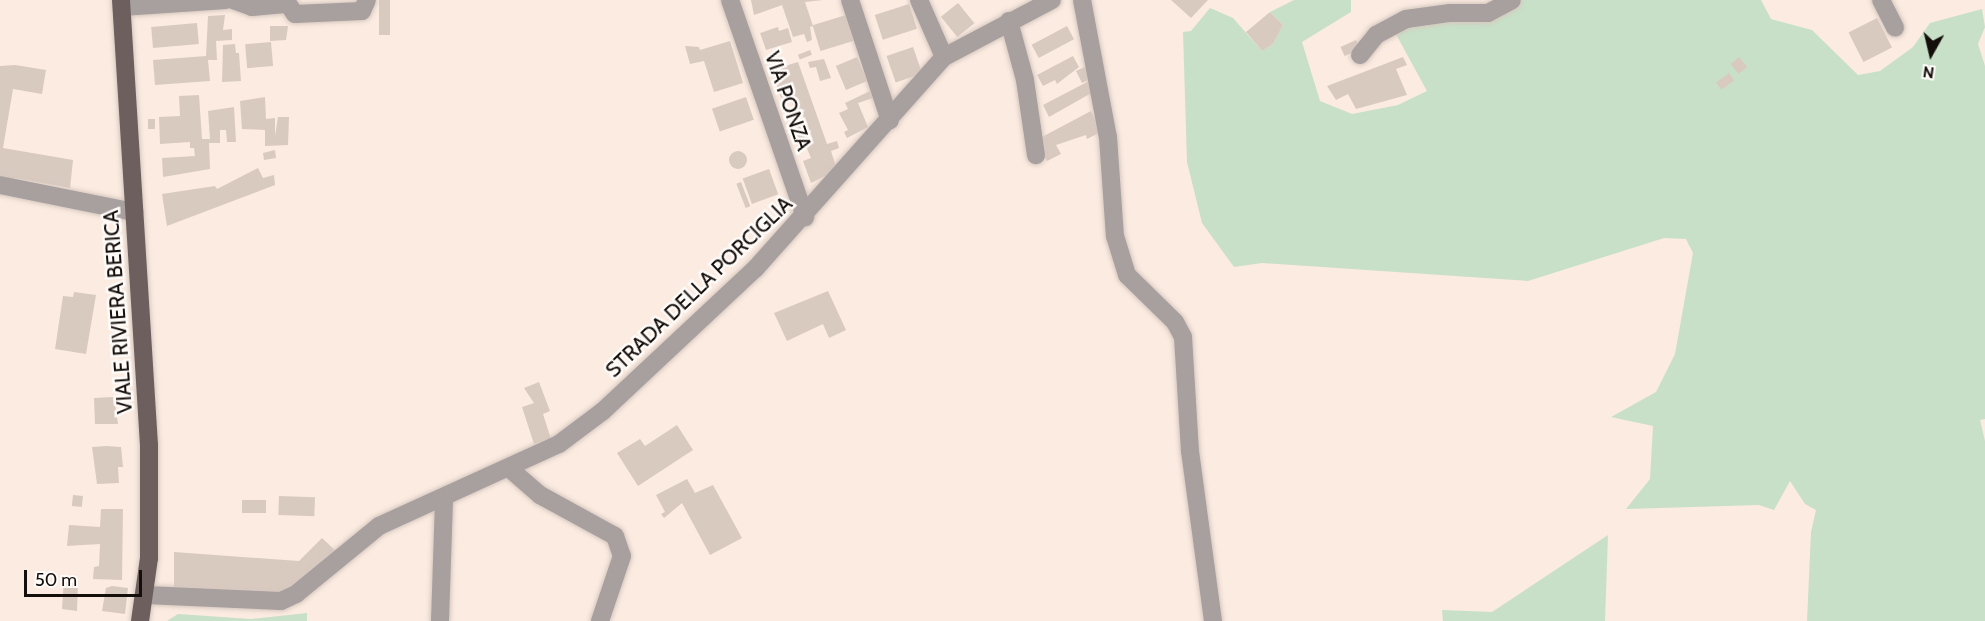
<!DOCTYPE html>
<html>
<head>
<meta charset="utf-8">
<style>
	body { margin:0 }
	#map { position:relative; width:1985px; height:621px; overflow:hidden; background:#fbebe1; font-family:Cabin,sans-serif }
	div>[style] { position:absolute }
	.green>* { inset:0; background:#c8e0c8 }
	.building>* { inset:0; background:#d9cac0; transform-origin:0 0 }
	.round { border-radius:50% }
	.roads { filter:drop-shadow(0 0 2px #d6c8bf) drop-shadow(0 0 2px #d6c8bf) }
	.minor>* { height:18px; margin:-9px; padding:0 9px; transform-origin:9px; border-radius:9px; background:#a89f9f }
	.major>* { height:18px; margin:-9px; padding:0 9px; transform-origin:9px; border-radius:9px; background:#6d5f5e }
	span { translate:-50% -50%; white-space:nowrap; text-align:center; line-height:1.15; -webkit-text-stroke:5px #fefbf9; paint-order:stroke }
	.street-label { font-size:21px; color:#150f0c }
	.north { position:absolute; left:1901px; top:24px; width:60px; height:60px; -webkit-text-stroke:4px #fefbf9; paint-order:stroke; rotate:188deg; font-size:16px; font-weight:700; line-height:24px; text-align:center; color:#150f0c }
	.north::after { content:''; display:block; margin:auto; width:21px; height:27px; background:#150f0c; clip-path:polygon(50% 0,100% 100%,50% 72%,0 100%) }
	.scale { position:absolute; left:24px; top:570px; width:118px; height:27px; box-sizing:border-box; border:3px solid #150f0c; border-top:0; padding-left:8px; font-size:18px; line-height:21px; white-space:nowrap; color:#150f0c; -webkit-text-stroke:4px #fefbf9; paint-order:stroke }
</style>
</head>
<body>
<div id="map">
	<div class="green">
		<div style="clip-path:polygon(1294px 0,1351px 0,1351px 12px,1302px 42px,1320px 101px,1352px 114px,1398px 105px,1427px 91px,1392px 27px,1512px 0,1761px 0,1771px 19px,1812px 30px,1858px 75px,1880px 71px,1913px 47px,1930px 23px,1982px 9px,1985px 27px,1978px 44px,1985px 66px,1985px 419px,1980px 420px,1985px 441px,1985px 621px,1807px 621px,1811px 532px,1816px 510px,1805px 504px,1790px 481px,1774px 510px,1759px 505px,1626px 509px,1650px 479px,1653px 426px,1611px 417px,1656px 392px,1675px 354px,1693px 253px,1686px 239px,1664px 238px,1528px 281px,1262px 263px,1234px 267px,1202px 223px,1187px 162px,1183px 32px,1191px 31px,1210px 8px,1233px 18px,1262px 51px,1273px 44px,1283px 25px,1270px 12px)"></div>
		<div style="clip-path:polygon(1608px 535px,1605px 621px,1443px 621px,1442px 610px,1492px 612px)"></div>
		<div style="clip-path:polygon(307px 613px,307px 621px,167px 621px,178px 614px,251px 619px)"></div>
	</div>
	<div class="building">
		<div style="left:379px;top:0;width:11px;height:35px"></div>
		<div style="clip-path:polygon(751px 0,823px 0,805px 2px,813px 26px,810px 27px,812px 40px,807px 42px,804px 34px,793px 37px,782px 5px,754px 15px)"></div>
		<div style="clip-path:polygon(1171px 0,1208px 0,1191px 18px)"></div>
		<div style="left:958px;top:3px;width:26px;height:22px;rotate:51deg"></div>
		<div style="left:909px;top:4px;width:26px;height:36px;rotate:72deg"></div>
		<div style="clip-path:polygon(1270px 12px,1283px 25px,1273px 44px,1262px 51px,1246px 32px)"></div>
		<div style="clip-path:polygon(225px 15px,223px 30px,232px 29px,232px 40px,216px 41px,217px 60px,208px 60px,210px 81px,155px 85px,153px 60px,206px 56px,208px 16px)"></div>
		<div style="left:846px;top:15px;width:27px;height:35px;rotate:73deg"></div>
		<div style="left:1877px;top:18px;width:33px;height:32px;rotate:63deg"></div>
		<div style="left:197px;top:23px;width:21px;height:46px;rotate:85deg"></div>
		<div style="clip-path:polygon(270px 26px,288px 26px,286px 40px,270px 41px)"></div>
		<div style="left:1067px;top:26px;width:15px;height:40px;rotate:62deg"></div>
		<div style="clip-path:polygon(778px 27px,779px 31px,788px 28px,792px 42px,766px 50px,760px 33px)"></div>
		<div style="left:1356px;top:40px;width:10px;height:17px;rotate:66deg"></div>
		<div style="clip-path:polygon(730px 41px,743px 83px,714px 92px,704px 61px,690px 64px,685px 46px,699px 47px,700px 50px)"></div>
		<div style="left:271px;top:42px;width:24px;height:26px;rotate:85deg"></div>
		<div style="clip-path:polygon(235px 44px,236px 53px,239px 53px,241px 81px,222px 82px,223px 45px)"></div>
		<div style="left:913px;top:47px;width:28px;height:28px;rotate:71deg"></div>
		<div style="left:810px;top:50px;width:5px;height:13px;rotate:68deg"></div>
		<div style="clip-path:polygon(1073px 56px,1079px 67px,1057px 84px,1055px 80px,1043px 86px,1037px 75px)"></div>
		<div style="left:857px;top:57px;width:26px;height:23px;rotate:67deg"></div>
		<div style="clip-path:polygon(1403px 57px,1407px 65px,1396px 69px,1407px 95px,1356px 109px,1348px 94px,1336px 100px,1327px 86px)"></div>
		<div style="left:1739px;top:57px;width:13px;height:11px;rotate:51deg"></div>
		<div style="clip-path:polygon(824px 59px,831px 78px,820px 81px,816px 67px,810px 68px,808px 62px)"></div>
		<div style="clip-path:polygon(798px 62px,827px 144px,837px 141px,839px 148px,831px 151px,837px 170px,811px 183px,803px 161px,811px 158px,805px 144px,797px 146px,790px 123px,804px 119px,803px 115px,797px 117px,789px 95px,781px 98px,772px 70px)"></div>
		<div style="clip-path:polygon(15px 65px,46px 70px,42px 94px,13px 89px,3px 148px,73px 160px,70px 188px,15px 178px,14px 182px,0 179px,0 66px)"></div>
		<div style="clip-path:polygon(1085px 67px,1094px 77px,1082px 83px,1076px 71px)"></div>
		<div style="left:1729px;top:73px;width:9px;height:16px;rotate:54deg"></div>
		<div style="clip-path:polygon(1089px 81px,1095px 91px,1049px 117px,1043px 105px)"></div>
		<div style="clip-path:polygon(870px 91px,873px 98px,858px 103px,868px 127px,847px 138px,844px 132px,848px 130px,839px 113px,848px 109px,845px 103px)"></div>
		<div style="clip-path:polygon(199px 95px,202px 139px,210px 139px,208px 111px,234px 107px,236px 142px,227px 142px,226px 130px,220px 130px,220px 143px,209px 143px,210px 169px,163px 177px,162px 158px,195px 156px,194px 148px,190px 148px,190px 142px,160px 144px,159px 117px,180px 116px,179px 96px)"></div>
		<div style="clip-path:polygon(265px 97px,266px 119px,275px 118px,275px 136px,278px 117px,289px 117px,288px 145px,265px 146px,265px 130px,242px 129px,240px 101px)"></div>
		<div style="left:746px;top:97px;width:24px;height:36px;rotate:71deg"></div>
		<div style="clip-path:polygon(1091px 111px,1101px 132px,1087px 139px,1086px 135px,1056px 145px,1061px 154px,1047px 161px,1038px 145px,1040px 138px)"></div>
		<div style="left:148px;top:119px;width:7px;height:10px"></div>
		<div style="clip-path:polygon(275px 150px,276px 158px,264px 160px,263px 153px)"></div>
		<div class="round" style="left:729px;top:151px;width:18px;height:18px"></div>
		<div style="clip-path:polygon(258px 168px,263px 178px,274px 175px,275px 185px,167px 226px,162px 194px,215px 186px,217px 189px)"></div>
		<div style="left:769px;top:169px;width:27px;height:28px;rotate:70deg"></div>
		<div style="left:741px;top:182px;width:26px;height:5px;rotate:69deg"></div>
		<div style="clip-path:polygon(828px 291px,846px 330px,829px 338px,823px 324px,787px 341px,774px 313px)"></div>
		<div style="clip-path:polygon(74px 292px,96px 295px,86px 354px,55px 349px,63px 296px,73px 297px)"></div>
		<div style="clip-path:polygon(539px 382px,550px 411px,543px 414px,551px 439px,534px 444px,522px 407px,534px 403px,524px 388px)"></div>
		<div style="clip-path:polygon(114px 397px,118px 424px,95px 424px,94px 398px)"></div>
		<div style="clip-path:polygon(677px 425px,693px 450px,638px 486px,617px 453px,640px 439px,645px 446px)"></div>
		<div style="clip-path:polygon(106px 446px,121px 447px,123px 467px,118px 467px,119px 483px,97px 484px,92px 447px)"></div>
		<div style="clip-path:polygon(687px 479px,695px 493px,713px 485px,742px 538px,710px 555px,682px 503px,664px 518px,661px 514px,665px 512px,656px 495px)"></div>
		<div style="left:73px;top:495px;width:10px;height:11px;rotate:6deg"></div>
		<div style="left:279px;top:496px;width:36px;height:19px;rotate:2deg"></div>
		<div style="left:242px;top:500px;width:24px;height:13px"></div>
		<div style="clip-path:polygon(101px 509px,123px 509px,122px 580px,93px 579px,94px 567px,99px 566px,100px 544px,67px 546px,69px 525px,100px 527px)"></div>
		<div style="clip-path:polygon(322px 538px,337px 552px,294px 594px,174px 589px,174px 552px,299px 561px)"></div>
		<div style="clip-path:polygon(64px 578px,78px 584px,77px 611px,62px 609px)"></div>
		<div style="clip-path:polygon(112px 586px,128px 588px,125px 614px,102px 611px,106px 588px)"></div>
	</div>
	<div class="roads">
		<div class="minor">
			<div style="left:233px;top:0;width:20px;rotate:20deg"></div>
			<div style="left:252px;top:7px;width:36px;rotate:-5deg"></div>
			<div style="left:288px;top:4px;width:12px;rotate:55deg"></div>
			<div style="left:295px;top:14px;width:67px;rotate:-2.6deg"></div>
			<div style="left:362px;top:11px;width:12px;rotate:-66deg"></div>
			<div style="left:730px;top:0;width:230px;rotate:70.9deg"></div>
			<div style="left:850px;top:0;width:127px;rotate:71.7deg"></div>
			<div style="left:919px;top:0;width:62px;rotate:66.3deg"></div>
			<div style="left:1082px;top:0;width:139px;rotate:79.3deg"></div>
			<div style="left:1108px;top:137px;width:99px;rotate:86deg"></div>
			<div style="left:1115px;top:236px;width:41px;rotate:72.9deg"></div>
			<div style="left:1127px;top:275px;width:67px;rotate:44.4deg"></div>
			<div style="left:1175px;top:322px;width:17px;rotate:62deg"></div>
			<div style="left:1183px;top:337px;width:114px;rotate:86.5deg"></div>
			<div style="left:1190px;top:451px;width:172px;rotate:82.3deg"></div>
			<div style="left:1881px;top:0;width:31px;rotate:63deg"></div>
			<div style="left:122px;top:7px;width:104px;rotate:-3.9deg"></div>
			<div style="left:1009px;top:21px;width:61px;rotate:74.8deg"></div>
			<div style="left:1025px;top:80px;width:76px;rotate:81.7deg"></div>
			<div style="left:1360px;top:55px;width:26px;rotate:-51deg"></div>
			<div style="left:1376px;top:35px;width:34px;rotate:-28deg"></div>
			<div style="left:1406px;top:19px;width:43px;rotate:-7.9deg"></div>
			<div style="left:1449px;top:13px;width:39px"></div>
			<div style="left:1488px;top:13px;width:27px;rotate:-28deg"></div>
			<div style="left:0;top:185px;width:137px;rotate:11.4deg"></div>
			<div style="left:510px;top:469px;width:40px;rotate:41deg"></div>
			<div style="left:540px;top:495px;width:85px;rotate:28.7deg"></div>
			<div style="left:615px;top:536px;width:21px;rotate:71deg"></div>
			<div style="left:622px;top:556px;width:69px;rotate:108.7deg"></div>
			<div style="left:146px;top:595px;width:135px;rotate:2.5deg"></div>
			<div style="left:281px;top:601px;width:17px;rotate:-25deg"></div>
			<div style="left:296px;top:594px;width:107px;rotate:-39.3deg"></div>
			<div style="left:379px;top:526px;width:198px;rotate:-24.5deg"></div>
			<div style="left:559px;top:444px;width:55px;rotate:-36.9deg"></div>
			<div style="left:603px;top:411px;width:208px;rotate:-43.1deg"></div>
			<div style="left:755px;top:269px;width:284px;rotate:-48.3deg"></div>
			<div style="left:944px;top:57px;width:122px;rotate:-27.8deg"></div>
			<div style="left:440px;top:621px;width:123px;rotate:-88.1deg"></div>
		</div>
		<div class="major">
			<div style="left:121px;top:0;width:447px;rotate:86.4deg"></div>
			<div style="left:149px;top:446px;width:112px;rotate:90deg"></div>
			<div style="left:149px;top:558px;width:64px;rotate:98.1deg"></div>
		</div>
	</div>
	<div class="street-label">
		<span style="left:788px;top:101px;rotate:71deg">VIA PONZA</span>
		<span style="left:699px;top:287px;rotate:-44deg">STRADA DELLA PORCIGLIA</span>
		<span style="left:118px;top:312px;rotate:-94deg">VIALE RIVIERA BERICA</span>
	</div>
	<div class="north">N</div>
	<div class="scale">50 m</div>
</div>
</body>
</html>
